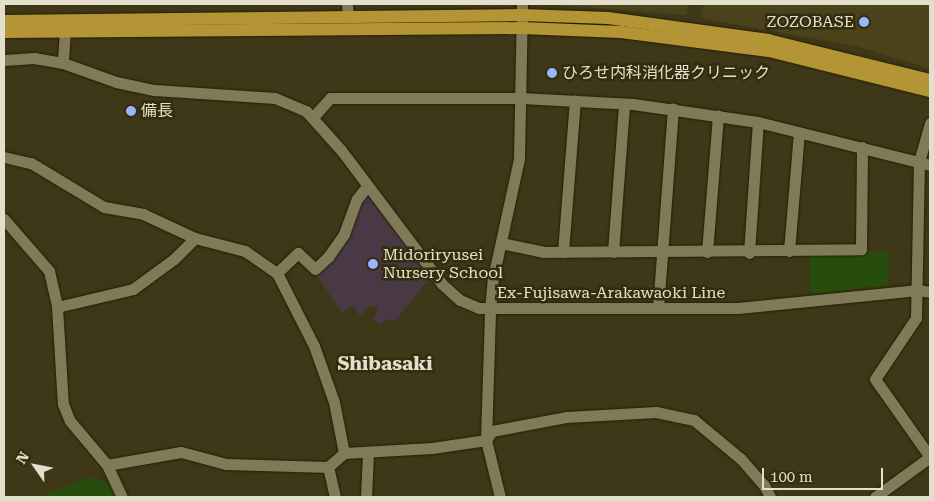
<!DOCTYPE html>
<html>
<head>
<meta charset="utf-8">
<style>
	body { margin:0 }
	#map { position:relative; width:934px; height:501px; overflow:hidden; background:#3e3718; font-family:"Roboto Serif","Noto Sans JP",serif }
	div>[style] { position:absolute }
	.built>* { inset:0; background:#4a421a }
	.education>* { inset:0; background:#493945 }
	.green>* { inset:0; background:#274d0c }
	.roads { filter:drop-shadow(0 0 1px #251e00) drop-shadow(0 0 1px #251e00) }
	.minor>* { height:11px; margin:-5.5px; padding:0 5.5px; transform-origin:5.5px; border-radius:5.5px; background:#817a58 }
	.major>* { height:12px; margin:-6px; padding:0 6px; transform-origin:6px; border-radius:6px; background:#b49535 }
	.dots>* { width:14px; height:14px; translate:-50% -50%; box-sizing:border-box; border:2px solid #342d0d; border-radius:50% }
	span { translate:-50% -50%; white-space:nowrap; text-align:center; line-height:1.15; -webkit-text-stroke:5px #342d0d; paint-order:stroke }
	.poi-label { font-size:16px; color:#e3dfcd }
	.right { translate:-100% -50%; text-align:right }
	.left { translate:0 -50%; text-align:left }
	.street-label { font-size:16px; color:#e3dfcd }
	.quarter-label { font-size:19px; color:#e3dfcd; font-weight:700 }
	.frame { position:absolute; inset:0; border:5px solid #e3dfcd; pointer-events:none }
	.north { position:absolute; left:10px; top:441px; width:50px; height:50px; -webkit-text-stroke:4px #342d0d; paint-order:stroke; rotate:303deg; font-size:14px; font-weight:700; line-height:20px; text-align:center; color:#e3dfcd }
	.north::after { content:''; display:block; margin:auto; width:18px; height:22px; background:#e3dfcd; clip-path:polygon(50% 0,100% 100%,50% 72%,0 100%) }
	.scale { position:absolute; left:762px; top:468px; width:121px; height:22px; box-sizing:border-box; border:2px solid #e3dfcd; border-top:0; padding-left:6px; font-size:15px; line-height:18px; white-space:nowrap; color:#e3dfcd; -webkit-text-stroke:4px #342d0d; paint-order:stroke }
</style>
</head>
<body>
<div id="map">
	<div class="built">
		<div style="clip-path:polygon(540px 4px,688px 4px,687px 15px)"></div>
		<div style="clip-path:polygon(703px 4px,930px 4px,930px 69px,856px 46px,701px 18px)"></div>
	</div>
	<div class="education">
		<div style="clip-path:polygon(366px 194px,430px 278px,394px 322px,388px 319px,380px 324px,373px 320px,378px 309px,370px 305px,360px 316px,353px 305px,342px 313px,315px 273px)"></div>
	</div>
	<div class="green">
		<div style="clip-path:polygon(889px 251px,888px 285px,810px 294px,809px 255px)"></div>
		<div style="clip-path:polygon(90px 477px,113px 485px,114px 496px,39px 497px)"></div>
	</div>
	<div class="roads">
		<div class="minor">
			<div style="left:347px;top:4px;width:13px;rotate:86deg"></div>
			<div style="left:65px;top:31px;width:32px;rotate:94deg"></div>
			<div style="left:63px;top:63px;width:56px;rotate:19.7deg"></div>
			<div style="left:116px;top:82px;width:40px;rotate:12deg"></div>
			<div style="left:155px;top:90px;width:120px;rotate:3.8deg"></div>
			<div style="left:275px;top:98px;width:34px;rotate:23deg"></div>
			<div style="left:306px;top:111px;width:52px;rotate:48.1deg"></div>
			<div style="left:341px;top:150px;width:168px;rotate:53deg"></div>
			<div style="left:442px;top:284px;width:24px;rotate:42deg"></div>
			<div style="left:460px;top:300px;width:21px;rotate:23deg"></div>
			<div style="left:479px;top:308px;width:259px"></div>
			<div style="left:738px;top:308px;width:181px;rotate:-5.7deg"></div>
			<div style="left:918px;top:290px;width:12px;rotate:9deg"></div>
			<div style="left:4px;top:60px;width:30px;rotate:-4deg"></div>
			<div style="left:34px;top:58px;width:29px;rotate:10deg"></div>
			<div style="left:314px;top:116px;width:24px;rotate:-48deg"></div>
			<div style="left:330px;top:98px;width:191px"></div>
			<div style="left:521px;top:98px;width:112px;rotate:3.1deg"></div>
			<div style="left:633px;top:104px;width:126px;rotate:8.2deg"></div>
			<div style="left:758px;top:122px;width:177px;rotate:14deg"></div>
			<div style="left:930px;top:123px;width:41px;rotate:105.8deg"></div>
			<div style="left:919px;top:162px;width:156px;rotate:91.1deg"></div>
			<div style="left:916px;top:318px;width:73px;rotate:123.9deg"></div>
			<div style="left:875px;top:379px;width:95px;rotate:54.8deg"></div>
			<div style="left:4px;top:157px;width:28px;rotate:13deg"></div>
			<div style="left:31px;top:163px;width:85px;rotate:31.1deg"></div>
			<div style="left:104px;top:207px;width:40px;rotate:10deg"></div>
			<div style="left:143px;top:214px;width:57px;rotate:24.8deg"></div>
			<div style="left:195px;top:238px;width:52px;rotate:14.6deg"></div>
			<div style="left:245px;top:251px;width:39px;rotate:35deg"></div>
			<div style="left:277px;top:273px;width:82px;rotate:63.1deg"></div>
			<div style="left:314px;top:346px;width:59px;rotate:70.3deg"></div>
			<div style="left:334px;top:402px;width:52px;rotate:78.9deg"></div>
			<div style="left:4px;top:219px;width:69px;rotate:49.1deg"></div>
			<div style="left:49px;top:271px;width:37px;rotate:77deg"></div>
			<div style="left:57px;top:307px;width:97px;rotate:86.5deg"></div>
			<div style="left:63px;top:404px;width:18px;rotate:68deg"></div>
			<div style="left:70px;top:421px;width:57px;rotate:49.9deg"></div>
			<div style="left:107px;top:465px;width:35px;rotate:65deg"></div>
			<div style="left:501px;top:243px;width:44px;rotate:11.8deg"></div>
			<div style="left:544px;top:252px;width:317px;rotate:-0.5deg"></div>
			<div style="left:861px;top:249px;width:102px;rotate:-89.4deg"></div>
			<div style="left:789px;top:251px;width:119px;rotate:-85.2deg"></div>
			<div style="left:563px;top:252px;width:152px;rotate:-85.5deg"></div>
			<div style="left:613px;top:252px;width:148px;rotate:-85.7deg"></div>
			<div style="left:707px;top:252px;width:137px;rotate:-85.4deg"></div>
			<div style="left:749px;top:253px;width:131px;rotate:-86.1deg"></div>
			<div style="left:277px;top:273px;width:29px;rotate:-44deg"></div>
			<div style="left:298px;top:253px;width:23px;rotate:43deg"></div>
			<div style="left:315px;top:269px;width:18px;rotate:-43deg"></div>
			<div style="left:328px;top:257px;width:28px;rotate:-55deg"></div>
			<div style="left:344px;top:234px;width:37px;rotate:-70deg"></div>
			<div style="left:357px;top:199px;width:16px;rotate:-52deg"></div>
			<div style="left:57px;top:307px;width:78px;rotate:-13.3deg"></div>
			<div style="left:133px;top:289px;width:51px;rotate:-36.2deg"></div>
			<div style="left:174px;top:259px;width:30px;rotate:-45deg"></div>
			<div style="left:658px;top:308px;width:200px;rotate:-85.7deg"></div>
			<div style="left:486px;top:440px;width:11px;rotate:-56deg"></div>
			<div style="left:492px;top:431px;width:75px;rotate:-10.7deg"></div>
			<div style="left:566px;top:417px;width:90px;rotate:-3.2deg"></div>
			<div style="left:656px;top:412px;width:39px;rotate:12deg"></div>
			<div style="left:694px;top:420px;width:61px;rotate:39.7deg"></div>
			<div style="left:741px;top:459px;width:35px;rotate:49deg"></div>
			<div style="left:764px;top:485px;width:13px;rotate:63deg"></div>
			<div style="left:107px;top:465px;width:75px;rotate:-10deg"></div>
			<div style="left:181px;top:452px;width:47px;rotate:14.9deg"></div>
			<div style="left:226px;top:464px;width:102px;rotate:1.7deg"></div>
			<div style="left:335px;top:497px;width:31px;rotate:-103deg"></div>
			<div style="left:328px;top:467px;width:21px;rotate:-41deg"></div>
			<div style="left:344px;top:453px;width:88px;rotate:-3.3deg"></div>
			<div style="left:432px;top:448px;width:55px;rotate:-8.4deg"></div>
			<div style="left:366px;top:497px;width:44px;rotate:-87.4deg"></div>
			<div style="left:500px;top:497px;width:59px;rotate:-103.8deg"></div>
			<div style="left:486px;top:440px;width:130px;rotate:-88.2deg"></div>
			<div style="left:490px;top:310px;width:32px;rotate:-85deg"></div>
			<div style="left:493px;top:278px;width:122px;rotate:-77.7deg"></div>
			<div style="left:519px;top:159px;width:155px;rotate:-88.9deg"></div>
			<div style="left:875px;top:497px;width:68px;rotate:-36deg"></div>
		</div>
		<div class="major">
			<div style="left:4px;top:21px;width:518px;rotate:-0.66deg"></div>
			<div style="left:522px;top:15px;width:86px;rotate:2deg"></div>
			<div style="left:608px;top:18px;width:162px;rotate:7.8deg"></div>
			<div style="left:768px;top:40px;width:167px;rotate:13.9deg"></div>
			<div style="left:4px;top:32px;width:518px;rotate:-0.44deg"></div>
			<div style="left:522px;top:28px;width:99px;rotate:2.3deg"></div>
			<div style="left:621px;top:32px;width:149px;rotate:7.3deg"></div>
			<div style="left:769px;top:51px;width:166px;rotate:14deg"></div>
		</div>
	</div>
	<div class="dots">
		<div style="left:864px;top:22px;background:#9ab5fd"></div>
		<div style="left:552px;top:73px;background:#9ab5fd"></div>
		<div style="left:131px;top:111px;background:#9ab5fd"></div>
		<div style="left:373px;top:264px;background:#9ab5fd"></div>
	</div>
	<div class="poi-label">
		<span class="right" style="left:854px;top:22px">ZOZOBASE</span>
		<span class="left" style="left:562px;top:73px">ひろせ内科消化器クリニック</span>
		<span class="left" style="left:141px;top:111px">備長</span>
		<span class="left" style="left:383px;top:264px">Midoriryusei<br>Nursery School</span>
	</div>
	<div class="street-label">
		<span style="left:611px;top:293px">Ex-Fujisawa-Arakawaoki Line</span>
	</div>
	<div class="quarter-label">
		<span style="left:385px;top:364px">Shibasaki</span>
	</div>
	<div class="frame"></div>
	<div class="north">N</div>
	<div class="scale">100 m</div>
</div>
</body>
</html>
